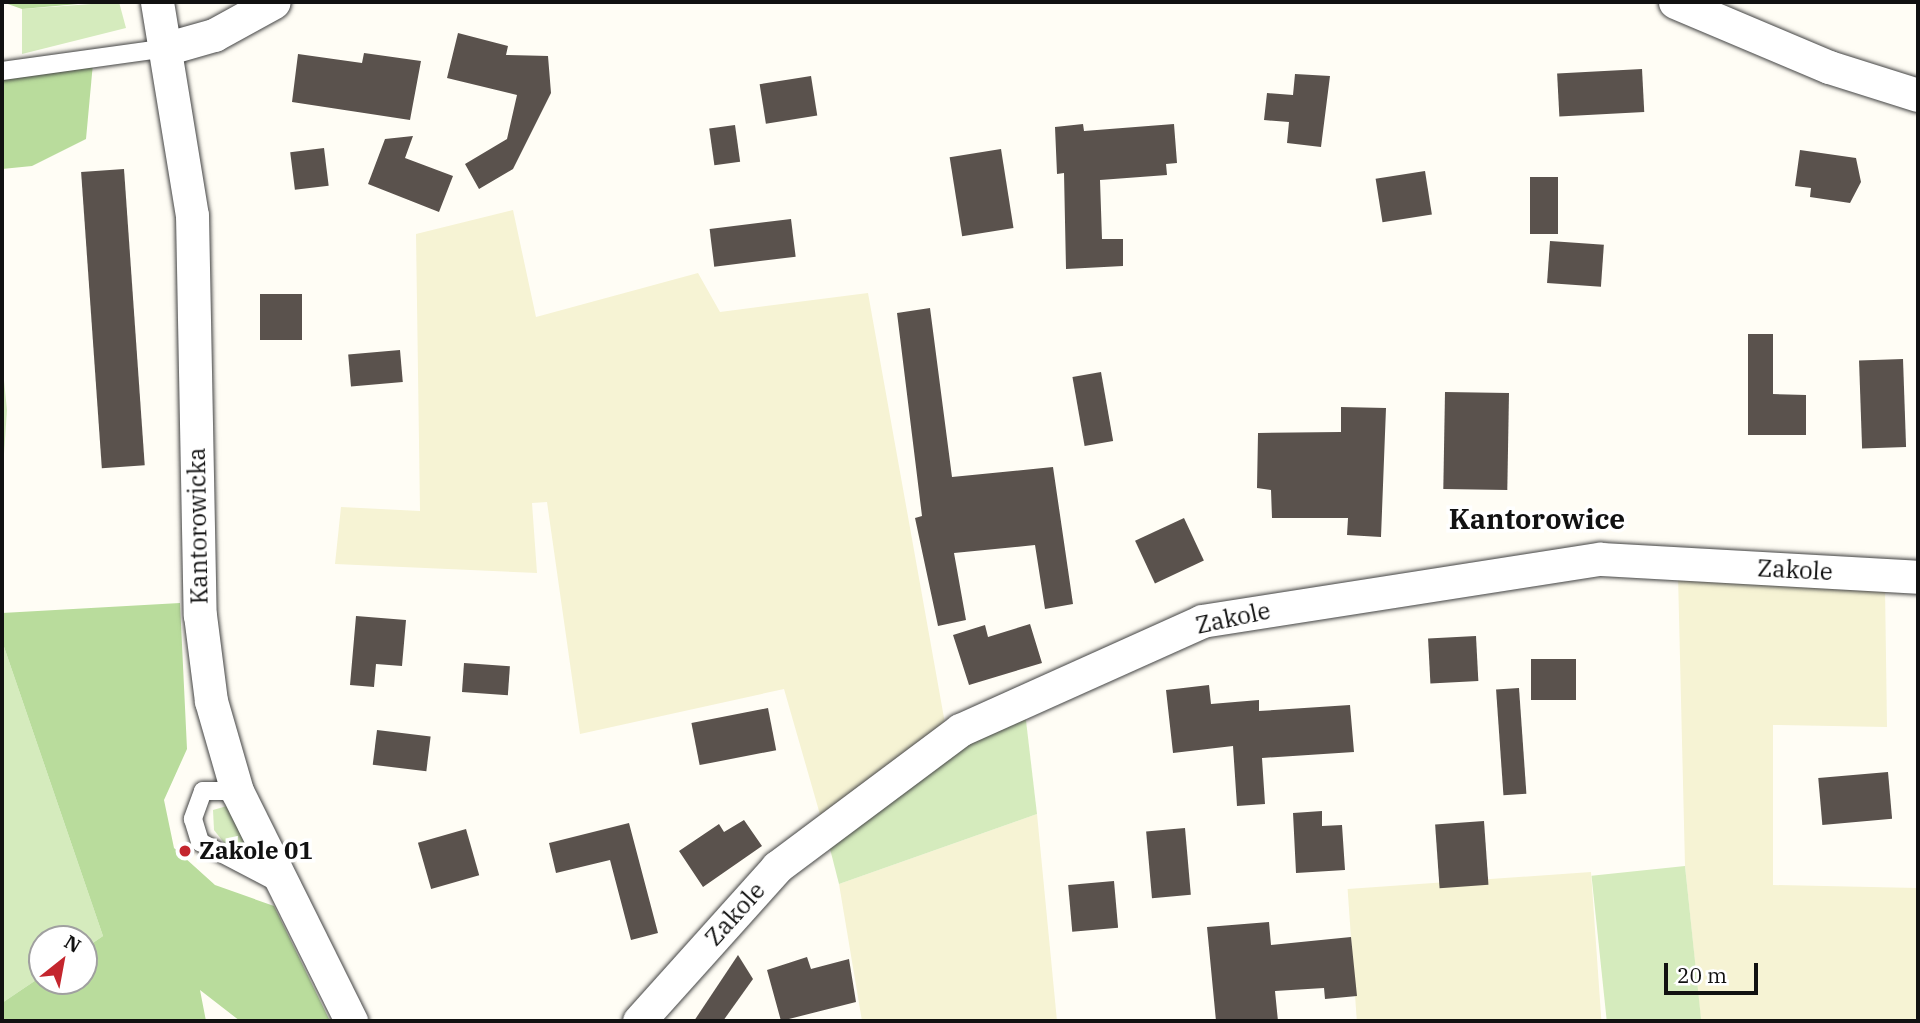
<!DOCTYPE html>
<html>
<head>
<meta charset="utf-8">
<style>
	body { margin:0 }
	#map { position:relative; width:1920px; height:1023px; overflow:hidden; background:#fffdf5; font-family:"IBM Plex Serif",serif }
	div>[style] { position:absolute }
	.farmland>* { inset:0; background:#f6f3d4; transform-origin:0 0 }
	.green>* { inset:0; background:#d5ebbd; transform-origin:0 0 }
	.forest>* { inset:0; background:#b9dc9c }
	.building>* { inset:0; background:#5a524d; transform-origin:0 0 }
	.roads { filter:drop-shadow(0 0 2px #444) drop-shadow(0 0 2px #444) }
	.lane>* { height:18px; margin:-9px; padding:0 9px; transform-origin:9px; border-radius:9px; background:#fff }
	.street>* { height:33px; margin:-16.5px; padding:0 16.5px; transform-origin:16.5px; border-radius:16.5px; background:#fff }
	.dots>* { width:19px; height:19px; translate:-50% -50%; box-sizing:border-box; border:4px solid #fff; border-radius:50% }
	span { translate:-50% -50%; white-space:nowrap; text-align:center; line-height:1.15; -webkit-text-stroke:7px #fff; paint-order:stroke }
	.street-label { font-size:24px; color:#111 }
	.poi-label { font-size:24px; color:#111; font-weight:700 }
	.left { translate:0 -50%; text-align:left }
	.quarter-label { font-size:28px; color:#111; font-weight:700 }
	.frame { position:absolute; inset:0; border:4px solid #111; pointer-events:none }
	.north { position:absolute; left:28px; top:925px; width:70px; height:70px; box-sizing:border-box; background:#fff; border:2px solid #a0a0a0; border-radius:50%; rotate:31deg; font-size:19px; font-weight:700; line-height:28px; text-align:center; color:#111 }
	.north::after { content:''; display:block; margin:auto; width:24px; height:32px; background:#c4262e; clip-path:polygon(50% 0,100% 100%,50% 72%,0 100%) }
	.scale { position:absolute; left:1664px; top:963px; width:94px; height:32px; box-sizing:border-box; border:4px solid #111; border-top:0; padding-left:9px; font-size:21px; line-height:24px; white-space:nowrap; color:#111; -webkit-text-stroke:5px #fff; paint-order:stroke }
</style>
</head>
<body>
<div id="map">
	<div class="farmland">
		<div style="clip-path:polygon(513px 210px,536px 317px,698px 273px,720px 312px,868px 293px,946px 729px,821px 818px,784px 689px,580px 734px,547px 502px,532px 503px,537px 573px,335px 564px,341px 507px,420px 511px,416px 234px)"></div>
		<div style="clip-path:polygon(1678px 575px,1885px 587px,1887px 727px,1773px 725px,1773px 885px,1918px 888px,1918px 1021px,1701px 1021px,1685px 866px)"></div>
		<div style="clip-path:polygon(1037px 814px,1057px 1021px,862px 1021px,839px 884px)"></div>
		<div style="left:1591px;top:872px;width:149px;height:244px;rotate:86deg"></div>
	</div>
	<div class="green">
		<div style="clip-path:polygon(119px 2px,126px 28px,22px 54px,22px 9px)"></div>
		<div style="clip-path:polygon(2px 361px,7px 410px,2px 483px)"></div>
		<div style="clip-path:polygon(2px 641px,103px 936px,84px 949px,84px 939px,42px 939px,42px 976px,2px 1003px)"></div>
		<div style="clip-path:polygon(1025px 712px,1037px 814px,839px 884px,828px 841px,936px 754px)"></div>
		<div style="clip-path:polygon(227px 806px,254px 862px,228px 848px,214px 830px,213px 810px)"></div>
		<div style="left:1685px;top:866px;width:156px;height:94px;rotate:84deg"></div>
	</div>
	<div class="forest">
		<div style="clip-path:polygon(2px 2px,101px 2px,22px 9px)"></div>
		<div style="clip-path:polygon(93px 63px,86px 139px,32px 166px,2px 169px,2px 77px)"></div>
		<div style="clip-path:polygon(180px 603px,187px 749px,164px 800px,174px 848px,215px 885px,274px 906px,330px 1021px,240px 1021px,200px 990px,206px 1021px,2px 1021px,2px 1003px,42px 976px,84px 981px,84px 949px,103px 936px,2px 641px,2px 613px)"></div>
	</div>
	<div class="building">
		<div style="clip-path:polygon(458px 33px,508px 46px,506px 55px,548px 56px,551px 93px,513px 169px,479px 189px,465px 164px,507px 139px,517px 95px,447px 78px)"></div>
		<div style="clip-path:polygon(364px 53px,421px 61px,410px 120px,292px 102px,298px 54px,362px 63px)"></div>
		<div style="left:1642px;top:69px;width:43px;height:85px;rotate:87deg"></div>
		<div style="clip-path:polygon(1295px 74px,1330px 76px,1321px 147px,1287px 143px,1289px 122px,1264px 120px,1267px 93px,1293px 95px)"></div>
		<div style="left:811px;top:76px;width:40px;height:52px;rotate:81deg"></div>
		<div style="clip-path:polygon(1083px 124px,1084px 131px,1174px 124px,1177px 163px,1166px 164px,1167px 175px,1100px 180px,1102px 239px,1123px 239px,1123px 266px,1066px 269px,1064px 173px,1057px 174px,1055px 127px)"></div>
		<div style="left:735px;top:125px;width:37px;height:26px;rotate:82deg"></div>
		<div style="clip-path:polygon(413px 136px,405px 158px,453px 176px,439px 212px,368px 184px,385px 139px)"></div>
		<div style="left:324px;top:148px;width:38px;height:34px;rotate:83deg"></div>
		<div style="left:1001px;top:149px;width:80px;height:52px;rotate:81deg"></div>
		<div style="clip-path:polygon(1800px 150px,1856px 158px,1861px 182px,1850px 203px,1810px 197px,1811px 188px,1795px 186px)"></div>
		<div style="left:124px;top:169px;width:297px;height:43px;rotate:86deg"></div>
		<div style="left:1425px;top:171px;width:44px;height:50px;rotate:81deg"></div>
		<div style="left:1530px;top:177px;width:28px;height:57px"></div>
		<div style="left:791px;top:219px;width:38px;height:82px;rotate:83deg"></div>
		<div style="left:1550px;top:241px;width:54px;height:42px;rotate:4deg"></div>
		<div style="left:260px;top:294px;width:42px;height:46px"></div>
		<div style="clip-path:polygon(930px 308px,952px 477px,1053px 467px,1073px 604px,1045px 609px,1035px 545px,954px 553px,966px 620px,938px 626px,915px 518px,922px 516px,897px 313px)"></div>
		<div style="clip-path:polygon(1748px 334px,1773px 334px,1773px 394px,1806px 395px,1806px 435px,1748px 435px)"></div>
		<div style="left:400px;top:350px;width:32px;height:52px;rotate:85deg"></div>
		<div style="left:1903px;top:359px;width:88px;height:44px;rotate:88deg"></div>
		<div style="left:1101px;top:372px;width:70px;height:29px;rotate:80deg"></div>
		<div style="left:1445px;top:392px;width:64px;height:97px;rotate:1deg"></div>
		<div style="clip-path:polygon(1341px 407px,1386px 408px,1381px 537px,1347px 535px,1348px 518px,1272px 518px,1271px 490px,1257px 488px,1258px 433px,1341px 432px)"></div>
		<div style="left:1184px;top:518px;width:47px;height:54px;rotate:65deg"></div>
		<div style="clip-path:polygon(356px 616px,406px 620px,402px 666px,376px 664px,374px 687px,350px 685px)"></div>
		<div style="clip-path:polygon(1030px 624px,1042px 663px,969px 685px,953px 635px,985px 625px,988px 637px)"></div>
		<div style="left:1476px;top:636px;width:45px;height:48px;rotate:87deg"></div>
		<div style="left:1531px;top:659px;width:45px;height:41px"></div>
		<div style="left:464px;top:663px;width:46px;height:29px;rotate:4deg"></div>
		<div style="clip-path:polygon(1209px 685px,1211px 704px,1259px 700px,1259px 711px,1350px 705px,1354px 752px,1262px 758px,1265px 804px,1237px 806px,1233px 746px,1173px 753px,1166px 690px)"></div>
		<div style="left:1519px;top:688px;width:106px;height:23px;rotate:86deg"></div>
		<div style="left:768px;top:708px;width:43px;height:78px;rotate:79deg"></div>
		<div style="left:377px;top:730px;width:54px;height:35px;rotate:7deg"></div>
		<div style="left:1888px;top:772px;width:47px;height:70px;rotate:85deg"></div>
		<div style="clip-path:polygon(1322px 811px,1322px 826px,1342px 825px,1345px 870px,1296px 873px,1293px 813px)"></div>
		<div style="clip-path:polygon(744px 820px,762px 846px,703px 887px,679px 851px,719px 824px,724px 832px)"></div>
		<div style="left:1484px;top:821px;width:64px;height:49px;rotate:86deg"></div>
		<div style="clip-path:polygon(629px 823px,658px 933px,631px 940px,610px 860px,556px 873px,549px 843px)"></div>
		<div style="left:1185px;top:828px;width:67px;height:39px;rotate:85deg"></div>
		<div style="left:466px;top:829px;width:48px;height:50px;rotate:74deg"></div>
		<div style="left:1114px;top:881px;width:47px;height:46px;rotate:85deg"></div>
		<div style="clip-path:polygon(1269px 922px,1271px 945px,1351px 937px,1357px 996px,1325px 999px,1324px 988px,1275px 991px,1278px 1021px,1216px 1021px,1207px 927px)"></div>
		<div style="clip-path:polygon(738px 955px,753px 979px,723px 1021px,694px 1021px)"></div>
		<div style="clip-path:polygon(807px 957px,811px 969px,849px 959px,856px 1002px,781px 1021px,767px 970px)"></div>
	</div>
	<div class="roads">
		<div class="lane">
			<div style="left:2px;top:71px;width:168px;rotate:-7.9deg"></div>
			<div style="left:237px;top:791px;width:34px;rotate:180deg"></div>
			<div style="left:203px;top:791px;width:30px;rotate:110deg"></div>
			<div style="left:193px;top:819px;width:24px;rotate:73deg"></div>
			<div style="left:200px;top:842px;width:88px;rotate:27.7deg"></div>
		</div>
		<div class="street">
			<div style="left:157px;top:2px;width:216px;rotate:80.7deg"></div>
			<div style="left:192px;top:215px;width:400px;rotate:88.9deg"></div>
			<div style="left:200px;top:615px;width:87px;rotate:82.7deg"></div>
			<div style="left:211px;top:701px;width:94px;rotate:73.9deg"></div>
			<div style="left:237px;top:791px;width:257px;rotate:63.6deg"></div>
			<div style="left:1675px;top:2px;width:167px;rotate:22.9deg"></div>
			<div style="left:1829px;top:67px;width:93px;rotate:17.5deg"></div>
			<div style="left:168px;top:48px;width:48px;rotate:-15.8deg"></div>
			<div style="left:214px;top:35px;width:68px;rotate:-28.8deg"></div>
			<div style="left:639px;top:1021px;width:207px;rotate:-48.1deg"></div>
			<div style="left:777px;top:867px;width:229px;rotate:-36.8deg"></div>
			<div style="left:960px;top:730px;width:265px;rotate:-24.2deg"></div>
			<div style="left:1202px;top:621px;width:403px;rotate:-8.9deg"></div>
			<div style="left:1600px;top:559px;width:319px;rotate:3.2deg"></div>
		</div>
	</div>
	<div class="dots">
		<div style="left:185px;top:851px;background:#c4262e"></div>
	</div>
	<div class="street-label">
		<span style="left:198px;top:526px;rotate:-91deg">Kantorowicka</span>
		<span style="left:1795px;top:570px;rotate:3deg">Zakole</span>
		<span style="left:1233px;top:618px;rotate:-12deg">Zakole</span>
		<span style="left:735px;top:914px;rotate:-48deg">Zakole</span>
	</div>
	<div class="poi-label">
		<span class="left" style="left:199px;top:851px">Zakole 01</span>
	</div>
	<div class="quarter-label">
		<span style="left:1537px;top:519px">Kantorowice</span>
	</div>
	<div class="frame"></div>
	<div class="north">N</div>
	<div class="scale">20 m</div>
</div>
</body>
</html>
